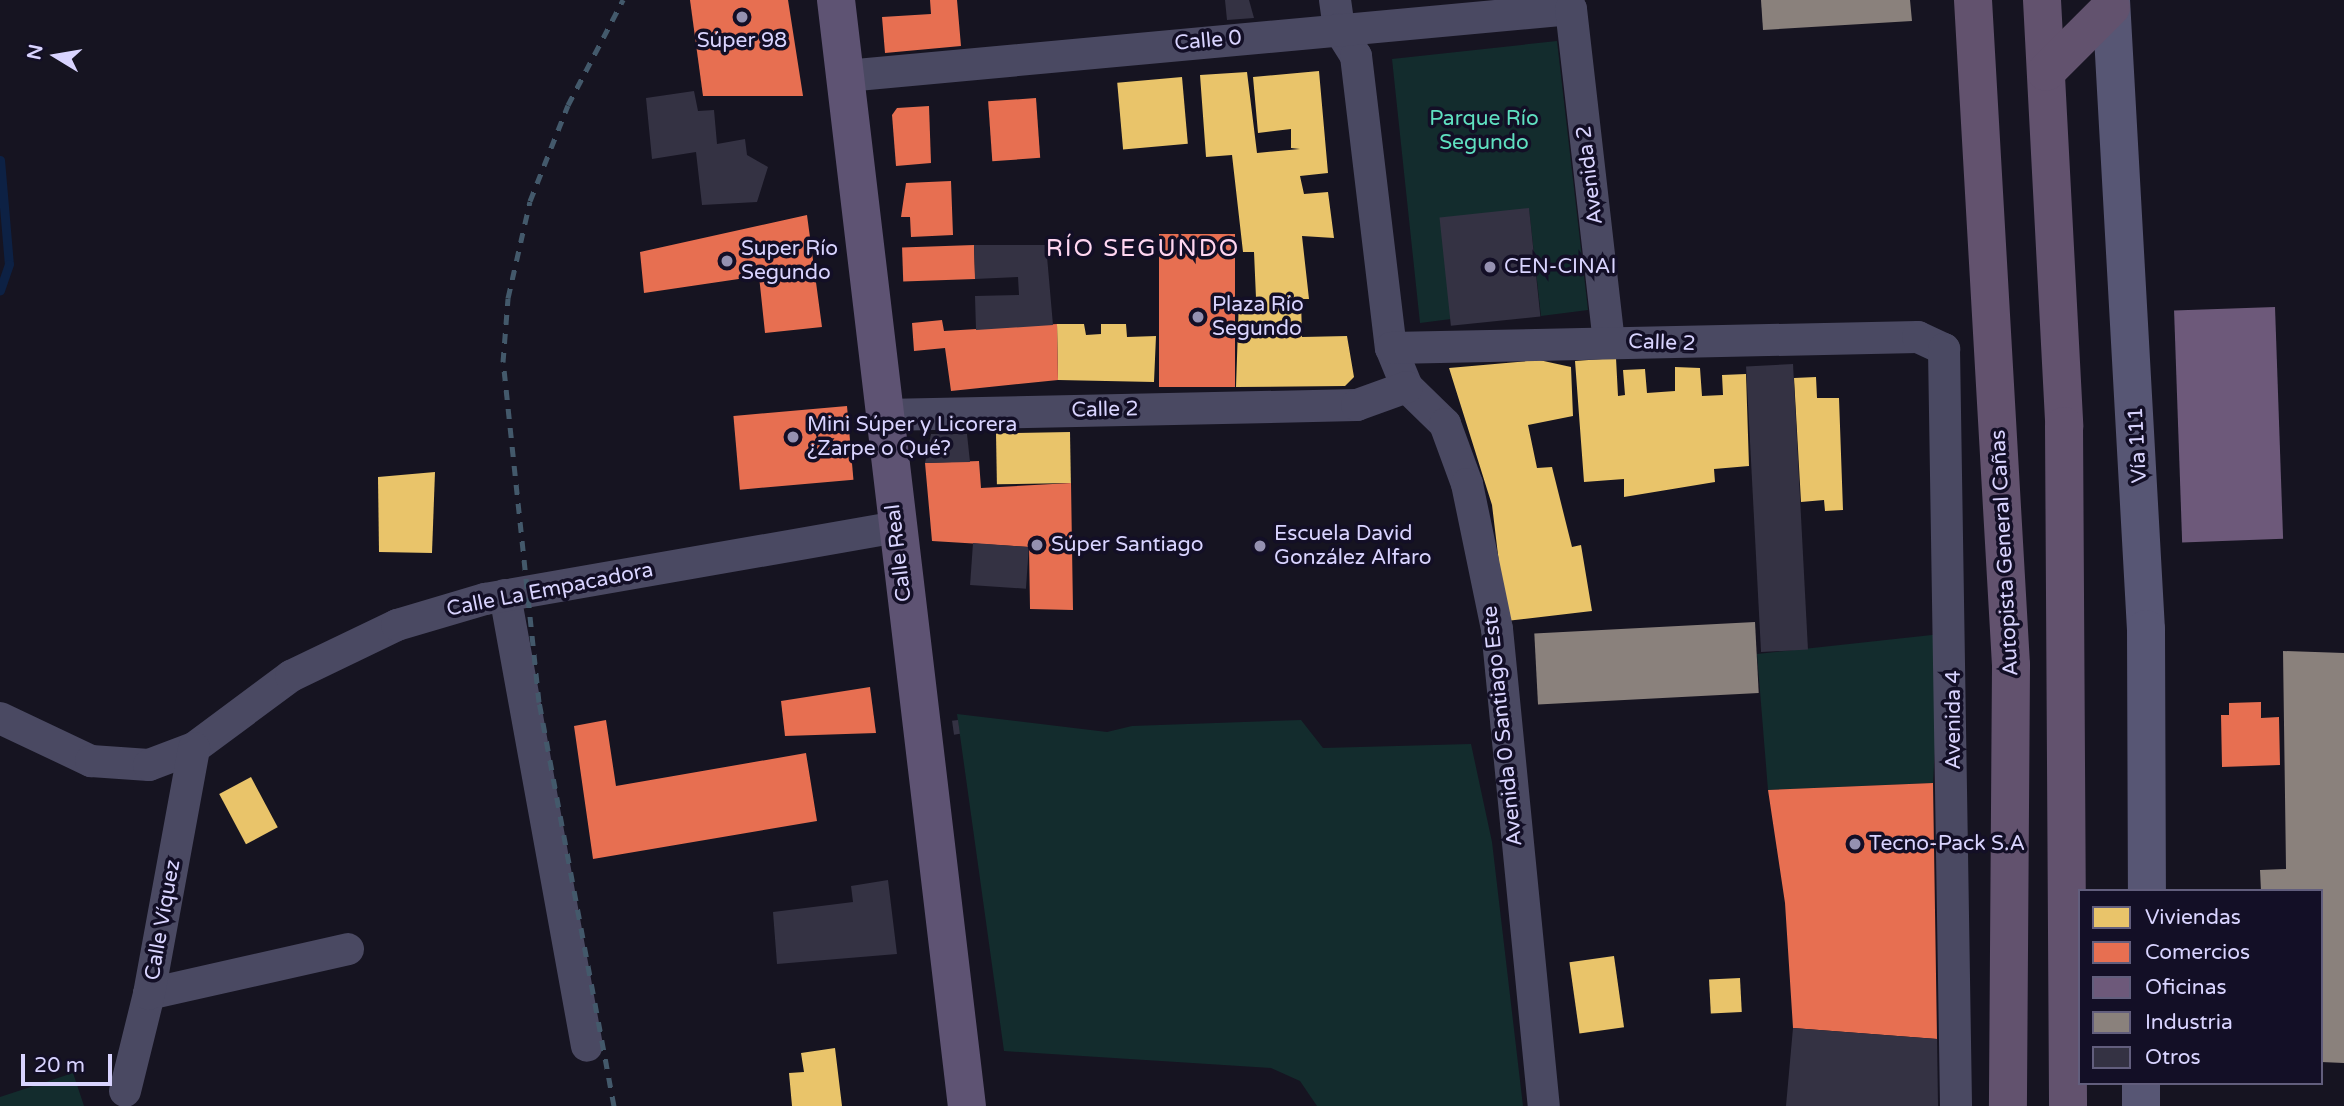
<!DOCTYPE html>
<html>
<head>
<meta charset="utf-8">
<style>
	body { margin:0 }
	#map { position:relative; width:2344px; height:1106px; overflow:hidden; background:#161421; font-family:"Varela Round",sans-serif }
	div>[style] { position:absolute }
	.green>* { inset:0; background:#132c2d }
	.homes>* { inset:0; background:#e9c46a; transform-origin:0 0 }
	.shops>* { inset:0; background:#e76f51; transform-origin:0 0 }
	.offices>* { inset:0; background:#6d597a; transform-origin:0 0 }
	.industry>* { inset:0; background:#8a817c; transform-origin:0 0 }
	.stream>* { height:9px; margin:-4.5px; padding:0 4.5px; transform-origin:4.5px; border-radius:4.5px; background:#0d2144 }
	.building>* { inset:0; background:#343243; transform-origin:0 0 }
	.minor>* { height:32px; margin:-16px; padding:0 16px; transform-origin:16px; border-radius:16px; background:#4a4962 }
	.secondary>* { height:38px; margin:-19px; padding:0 19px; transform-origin:19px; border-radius:19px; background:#575674 }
	.primary>* { height:38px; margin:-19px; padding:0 19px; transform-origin:19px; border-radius:19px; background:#5e5373 }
	.trunk>* { height:38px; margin:-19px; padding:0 19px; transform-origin:19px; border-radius:19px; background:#62526e }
	.rail>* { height:5px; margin-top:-2.5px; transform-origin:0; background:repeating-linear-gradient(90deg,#43596b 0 10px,transparent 0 19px) }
	.dots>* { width:19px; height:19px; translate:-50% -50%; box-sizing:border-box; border:4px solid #130f26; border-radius:50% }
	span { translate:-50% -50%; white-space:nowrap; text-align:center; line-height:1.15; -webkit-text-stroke:7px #130f26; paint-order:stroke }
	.poi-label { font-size:21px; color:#d9d4ff }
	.left { translate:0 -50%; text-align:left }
	.street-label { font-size:21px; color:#d9d4ff }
	.park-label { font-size:21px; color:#5fe0c0 }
	.quarter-label { font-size:24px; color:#ffd6f0; letter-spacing:2px }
	.legend { position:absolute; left:2078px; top:889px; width:245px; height:196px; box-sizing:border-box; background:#130f26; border:2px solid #625e7d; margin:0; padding:9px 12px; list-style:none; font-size:21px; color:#d9d4ff }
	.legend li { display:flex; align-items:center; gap:14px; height:35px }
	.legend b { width:35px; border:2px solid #625e7d }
	.north { position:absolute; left:21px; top:21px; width:70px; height:70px; -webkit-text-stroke:5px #130f26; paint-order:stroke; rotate:281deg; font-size:19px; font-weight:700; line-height:28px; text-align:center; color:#d9d4ff }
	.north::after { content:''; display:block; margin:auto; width:24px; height:32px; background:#d9d4ff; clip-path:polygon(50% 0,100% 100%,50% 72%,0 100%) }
	.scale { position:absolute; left:21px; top:1054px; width:91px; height:32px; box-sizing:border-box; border:4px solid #d9d4ff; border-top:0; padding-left:9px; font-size:21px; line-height:24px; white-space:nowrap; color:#d9d4ff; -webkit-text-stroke:5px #130f26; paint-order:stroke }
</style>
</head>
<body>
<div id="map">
	<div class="green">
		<div style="clip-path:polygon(1557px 41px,1588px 310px,1541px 316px,1529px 209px,1441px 218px,1451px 319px,1420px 323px,1392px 59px)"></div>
		<div style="clip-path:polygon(1941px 634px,1933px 783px,1768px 790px,1757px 654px)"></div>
		<div style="clip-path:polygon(957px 714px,1107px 732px,1132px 726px,1301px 720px,1323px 748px,1471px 744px,1492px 842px,1523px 1106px,1317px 1106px,1300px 1081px,1271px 1068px,1004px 1051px)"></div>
		<div style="clip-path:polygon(73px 1073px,84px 1106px,0 1106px,0 1097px)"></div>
	</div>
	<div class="homes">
		<div style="clip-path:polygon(1319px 71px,1328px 173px,1300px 176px,1304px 194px,1328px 192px,1334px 238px,1302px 236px,1309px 299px,1301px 299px,1302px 337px,1347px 336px,1354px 377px,1345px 386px,1236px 387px,1239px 298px,1256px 298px,1254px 252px,1243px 252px,1232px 155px,1206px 157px,1200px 75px,1247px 72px,1257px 153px,1300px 149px,1291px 148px,1291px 129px,1258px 133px,1253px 77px)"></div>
		<div style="left:1182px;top:77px;width:67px;height:65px;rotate:85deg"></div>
		<div style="clip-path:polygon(1057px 324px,1084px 324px,1086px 335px,1101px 334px,1101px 324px,1126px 324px,1127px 337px,1156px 336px,1154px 382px,1058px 380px)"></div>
		<div style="clip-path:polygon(1616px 358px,1618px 396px,1625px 395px,1623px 370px,1645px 369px,1647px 393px,1675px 391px,1675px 367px,1700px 368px,1702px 396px,1723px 395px,1722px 375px,1746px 374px,1749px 466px,1714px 469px,1715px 482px,1624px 497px,1624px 479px,1584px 482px,1575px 361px)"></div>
		<div style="clip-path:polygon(1539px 360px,1571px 367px,1573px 416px,1528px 425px,1537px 468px,1552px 467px,1572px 547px,1581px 545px,1592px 611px,1506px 621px,1492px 505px,1449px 368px)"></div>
		<div style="clip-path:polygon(1816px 377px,1817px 398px,1839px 398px,1843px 510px,1825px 511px,1824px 500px,1801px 502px,1794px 378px)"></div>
		<div style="left:1070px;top:432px;width:51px;height:74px;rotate:89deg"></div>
		<div style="clip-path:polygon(435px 472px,432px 553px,379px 552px,378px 477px)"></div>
		<div style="left:251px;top:777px;width:57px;height:36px;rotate:62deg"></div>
		<div style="left:1614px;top:956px;width:72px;height:45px;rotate:82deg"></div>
		<div style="left:1740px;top:978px;width:34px;height:31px;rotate:87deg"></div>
		<div style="clip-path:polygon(835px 1048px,842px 1106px,792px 1106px,789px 1073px,804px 1072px,801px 1053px)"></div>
	</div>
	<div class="shops">
		<div style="clip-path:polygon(690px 0,788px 0,803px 96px,703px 96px)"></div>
		<div style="clip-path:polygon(930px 0,957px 0,961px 46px,885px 53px,882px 17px,931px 14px)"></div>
		<div style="left:1036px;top:98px;width:60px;height:48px;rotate:86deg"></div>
		<div style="clip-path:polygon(929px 106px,931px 163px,896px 166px,892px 115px,897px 108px)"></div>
		<div style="clip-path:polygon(951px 181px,953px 235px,911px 237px,910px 217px,901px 217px,906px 183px)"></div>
		<div style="clip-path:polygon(807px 215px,822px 327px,765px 333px,759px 276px,644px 293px,640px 252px)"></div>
		<div style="left:1235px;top:234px;width:153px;height:76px;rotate:90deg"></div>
		<div style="left:974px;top:245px;width:34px;height:72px;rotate:88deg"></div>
		<div style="clip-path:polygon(942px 320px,944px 331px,1057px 324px,1058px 380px,951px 391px,945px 348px,914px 351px,912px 323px)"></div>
		<div style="left:847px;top:406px;width:74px;height:114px;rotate:85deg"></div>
		<div style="clip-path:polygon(979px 461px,981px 488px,1071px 483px,1073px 610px,1030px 609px,1029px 547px,932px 541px,925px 463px)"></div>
		<div style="clip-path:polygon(870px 687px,876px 733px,785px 736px,781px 701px)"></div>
		<div style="clip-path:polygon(2261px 702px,2261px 718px,2279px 717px,2280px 765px,2222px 767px,2221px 715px,2229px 715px,2229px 703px)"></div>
		<div style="clip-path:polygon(606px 720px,616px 786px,806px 753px,817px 821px,593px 859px,574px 726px)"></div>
		<div style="clip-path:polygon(1933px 783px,1937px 1039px,1793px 1028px,1785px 903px,1768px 790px)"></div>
	</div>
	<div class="offices">
		<div style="left:2275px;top:307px;width:232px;height:101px;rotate:88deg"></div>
	</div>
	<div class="industry">
		<div style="clip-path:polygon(1761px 0,1910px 0,1912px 21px,1763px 30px)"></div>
		<div style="left:1755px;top:622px;width:71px;height:221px;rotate:87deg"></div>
		<div style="clip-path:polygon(2283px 651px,2344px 653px,2344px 1063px,2321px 1062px,2321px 891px,2261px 891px,2260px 870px,2286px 869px)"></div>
	</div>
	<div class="stream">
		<div style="left:0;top:160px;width:104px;rotate:85.1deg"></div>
		<div style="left:9px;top:264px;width:28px;rotate:109deg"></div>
	</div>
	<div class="building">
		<div style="clip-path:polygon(1225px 0,1249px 0,1254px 18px,1227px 20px)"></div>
		<div style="clip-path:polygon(694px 91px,698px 111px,714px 110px,717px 144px,745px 139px,747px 155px,768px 167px,757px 202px,702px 205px,696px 152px,652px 159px,646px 98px)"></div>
		<div style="left:1529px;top:208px;width:109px;height:90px;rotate:84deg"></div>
		<div style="clip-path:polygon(974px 245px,1046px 245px,1053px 325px,976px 330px,975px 296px,1019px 295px,1018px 277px,975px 279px)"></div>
		<div style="left:1793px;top:364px;width:286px;height:47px;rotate:87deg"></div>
		<div style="clip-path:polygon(931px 434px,967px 434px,970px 462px,925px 463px)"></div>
		<div style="left:973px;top:543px;width:56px;height:42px;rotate:4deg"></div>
		<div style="left:958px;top:720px;width:14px;height:6px;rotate:82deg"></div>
		<div style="clip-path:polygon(888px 880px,897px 954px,777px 964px,773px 912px,853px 902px,851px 886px)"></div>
		<div style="clip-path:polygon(1793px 1028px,1937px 1039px,1938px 1106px,1786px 1106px)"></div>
	</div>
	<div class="minor">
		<div style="left:1335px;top:0;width:29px;rotate:82deg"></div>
		<div style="left:1339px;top:29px;width:32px;rotate:58deg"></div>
		<div style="left:1356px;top:56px;width:294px;rotate:83.2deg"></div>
		<div style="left:1391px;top:348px;width:42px;rotate:67.7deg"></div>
		<div style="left:1407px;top:387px;width:53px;rotate:44.2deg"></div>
		<div style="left:1445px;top:424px;width:64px;rotate:69.9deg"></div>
		<div style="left:1467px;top:484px;width:148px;rotate:78.3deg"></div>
		<div style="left:1497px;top:629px;width:479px;rotate:84.4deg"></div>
		<div style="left:846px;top:76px;width:728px;rotate:-5.28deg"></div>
		<div style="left:1571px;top:9px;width:334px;rotate:83.5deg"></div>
		<div style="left:1391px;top:348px;width:527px;rotate:-1.2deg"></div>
		<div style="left:1918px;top:337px;width:29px;rotate:25deg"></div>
		<div style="left:1944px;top:349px;width:757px;rotate:89.09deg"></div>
		<div style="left:884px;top:415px;width:473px;rotate:-1.2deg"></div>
		<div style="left:1357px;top:405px;width:53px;rotate:-19.8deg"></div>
		<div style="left:505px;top:595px;width:458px;rotate:79.7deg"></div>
		<div style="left:0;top:718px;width:101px;rotate:25.3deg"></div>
		<div style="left:91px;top:761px;width:58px;rotate:3.9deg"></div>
		<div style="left:149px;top:765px;width:48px;rotate:-20.7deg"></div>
		<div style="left:194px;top:748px;width:121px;rotate:-36.6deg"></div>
		<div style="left:291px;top:676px;width:118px;rotate:-25.7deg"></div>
		<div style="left:397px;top:625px;width:92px;rotate:-16.5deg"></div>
		<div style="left:485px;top:599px;width:417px;rotate:-9.9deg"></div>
		<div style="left:149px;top:994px;width:204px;rotate:-12.7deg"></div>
		<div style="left:125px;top:1091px;width:100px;rotate:-76.1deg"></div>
		<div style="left:149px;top:994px;width:250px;rotate:-79.6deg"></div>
	</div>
	<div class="secondary">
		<div style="left:2111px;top:0;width:630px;rotate:86.82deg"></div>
		<div style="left:2146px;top:629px;width:262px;rotate:89.8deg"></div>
		<div style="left:2141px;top:1106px;width:23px;rotate:-90deg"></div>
	</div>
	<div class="primary">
		<div style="left:836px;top:0;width:1114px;rotate:83.25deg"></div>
	</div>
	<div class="trunk">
		<div style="left:1973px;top:0;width:666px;rotate:86.73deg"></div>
		<div style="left:2011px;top:665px;width:441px;rotate:90.4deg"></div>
		<div style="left:2042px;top:0;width:427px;rotate:87deg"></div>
		<div style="left:2064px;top:426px;width:680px;rotate:89.66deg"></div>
		<div style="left:2046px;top:72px;width:92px;rotate:-45deg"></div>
	</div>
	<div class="rail">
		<div style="left:614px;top:1106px;width:411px;rotate:-100.5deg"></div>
		<div style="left:539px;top:702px;width:342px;rotate:-96deg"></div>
		<div style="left:503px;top:362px;width:64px;rotate:-85.5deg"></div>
		<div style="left:508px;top:298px;width:99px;rotate:-77.2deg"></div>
		<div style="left:530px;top:201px;width:103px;rotate:-68.4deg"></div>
		<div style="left:568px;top:105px;width:119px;rotate:-62.4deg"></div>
	</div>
	<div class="dots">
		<div style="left:742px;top:17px;background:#9591b1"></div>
		<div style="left:727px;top:261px;background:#9591b1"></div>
		<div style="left:1490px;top:267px;background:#9591b1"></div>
		<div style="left:1198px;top:317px;background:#9591b1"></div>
		<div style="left:793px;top:437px;background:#9591b1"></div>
		<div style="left:1037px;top:545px;background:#9591b1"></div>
		<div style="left:1260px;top:546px;background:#9591b1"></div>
		<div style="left:1855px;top:844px;background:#9591b1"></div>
	</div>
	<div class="poi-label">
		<span style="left:742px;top:41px">Súper 98</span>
		<span class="left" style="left:741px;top:261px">Super Río<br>Segundo</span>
		<span class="left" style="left:1504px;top:267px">CEN-CINAI</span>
		<span class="left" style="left:1212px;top:317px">Plaza Río<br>Segundo</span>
		<span class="left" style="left:807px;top:437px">Mini Súper y Licorera<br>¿Zarpe o Qué?</span>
		<span class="left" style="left:1274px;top:546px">Escuela David<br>González Alfaro</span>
		<span class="left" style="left:1051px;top:545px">Súper Santiago</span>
		<span class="left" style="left:1869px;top:844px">Tecno-Pack S.A</span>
	</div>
	<div class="street-label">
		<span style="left:1208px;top:41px;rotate:-5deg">Calle 0</span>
		<span style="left:1590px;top:175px;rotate:-97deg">Avenida 2</span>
		<span style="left:1662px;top:343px;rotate:2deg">Calle 2</span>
		<span style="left:1105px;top:410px;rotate:-1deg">Calle 2</span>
		<span style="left:2138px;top:445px;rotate:-93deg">Vía 111</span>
		<span style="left:899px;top:553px;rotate:-97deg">Calle Real</span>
		<span style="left:2005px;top:553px;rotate:-93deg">Autopista General Cañas</span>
		<span style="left:550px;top:590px;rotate:-11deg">Calle La Empacadora</span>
		<span style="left:1954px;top:720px;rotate:-90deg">Avenida 4</span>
		<span style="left:1503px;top:726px;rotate:-96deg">Avenida 0 Santiago Este</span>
		<span style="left:163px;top:920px;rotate:-80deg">Calle Víquez</span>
	</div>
	<div class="park-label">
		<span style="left:1484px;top:131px">Parque Río<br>Segundo</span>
	</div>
	<div class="quarter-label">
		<span style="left:1143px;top:249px">RÍO SEGUNDO</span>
	</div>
	<ul class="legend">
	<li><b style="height:19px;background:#e9c46a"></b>Viviendas</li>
	<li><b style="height:19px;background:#e76f51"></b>Comercios</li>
	<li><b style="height:19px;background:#6d597a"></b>Oficinas</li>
	<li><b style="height:19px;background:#8a817c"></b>Industria</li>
	<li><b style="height:19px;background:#343243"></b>Otros</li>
	</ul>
	<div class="north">N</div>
	<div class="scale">20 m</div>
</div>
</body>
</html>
